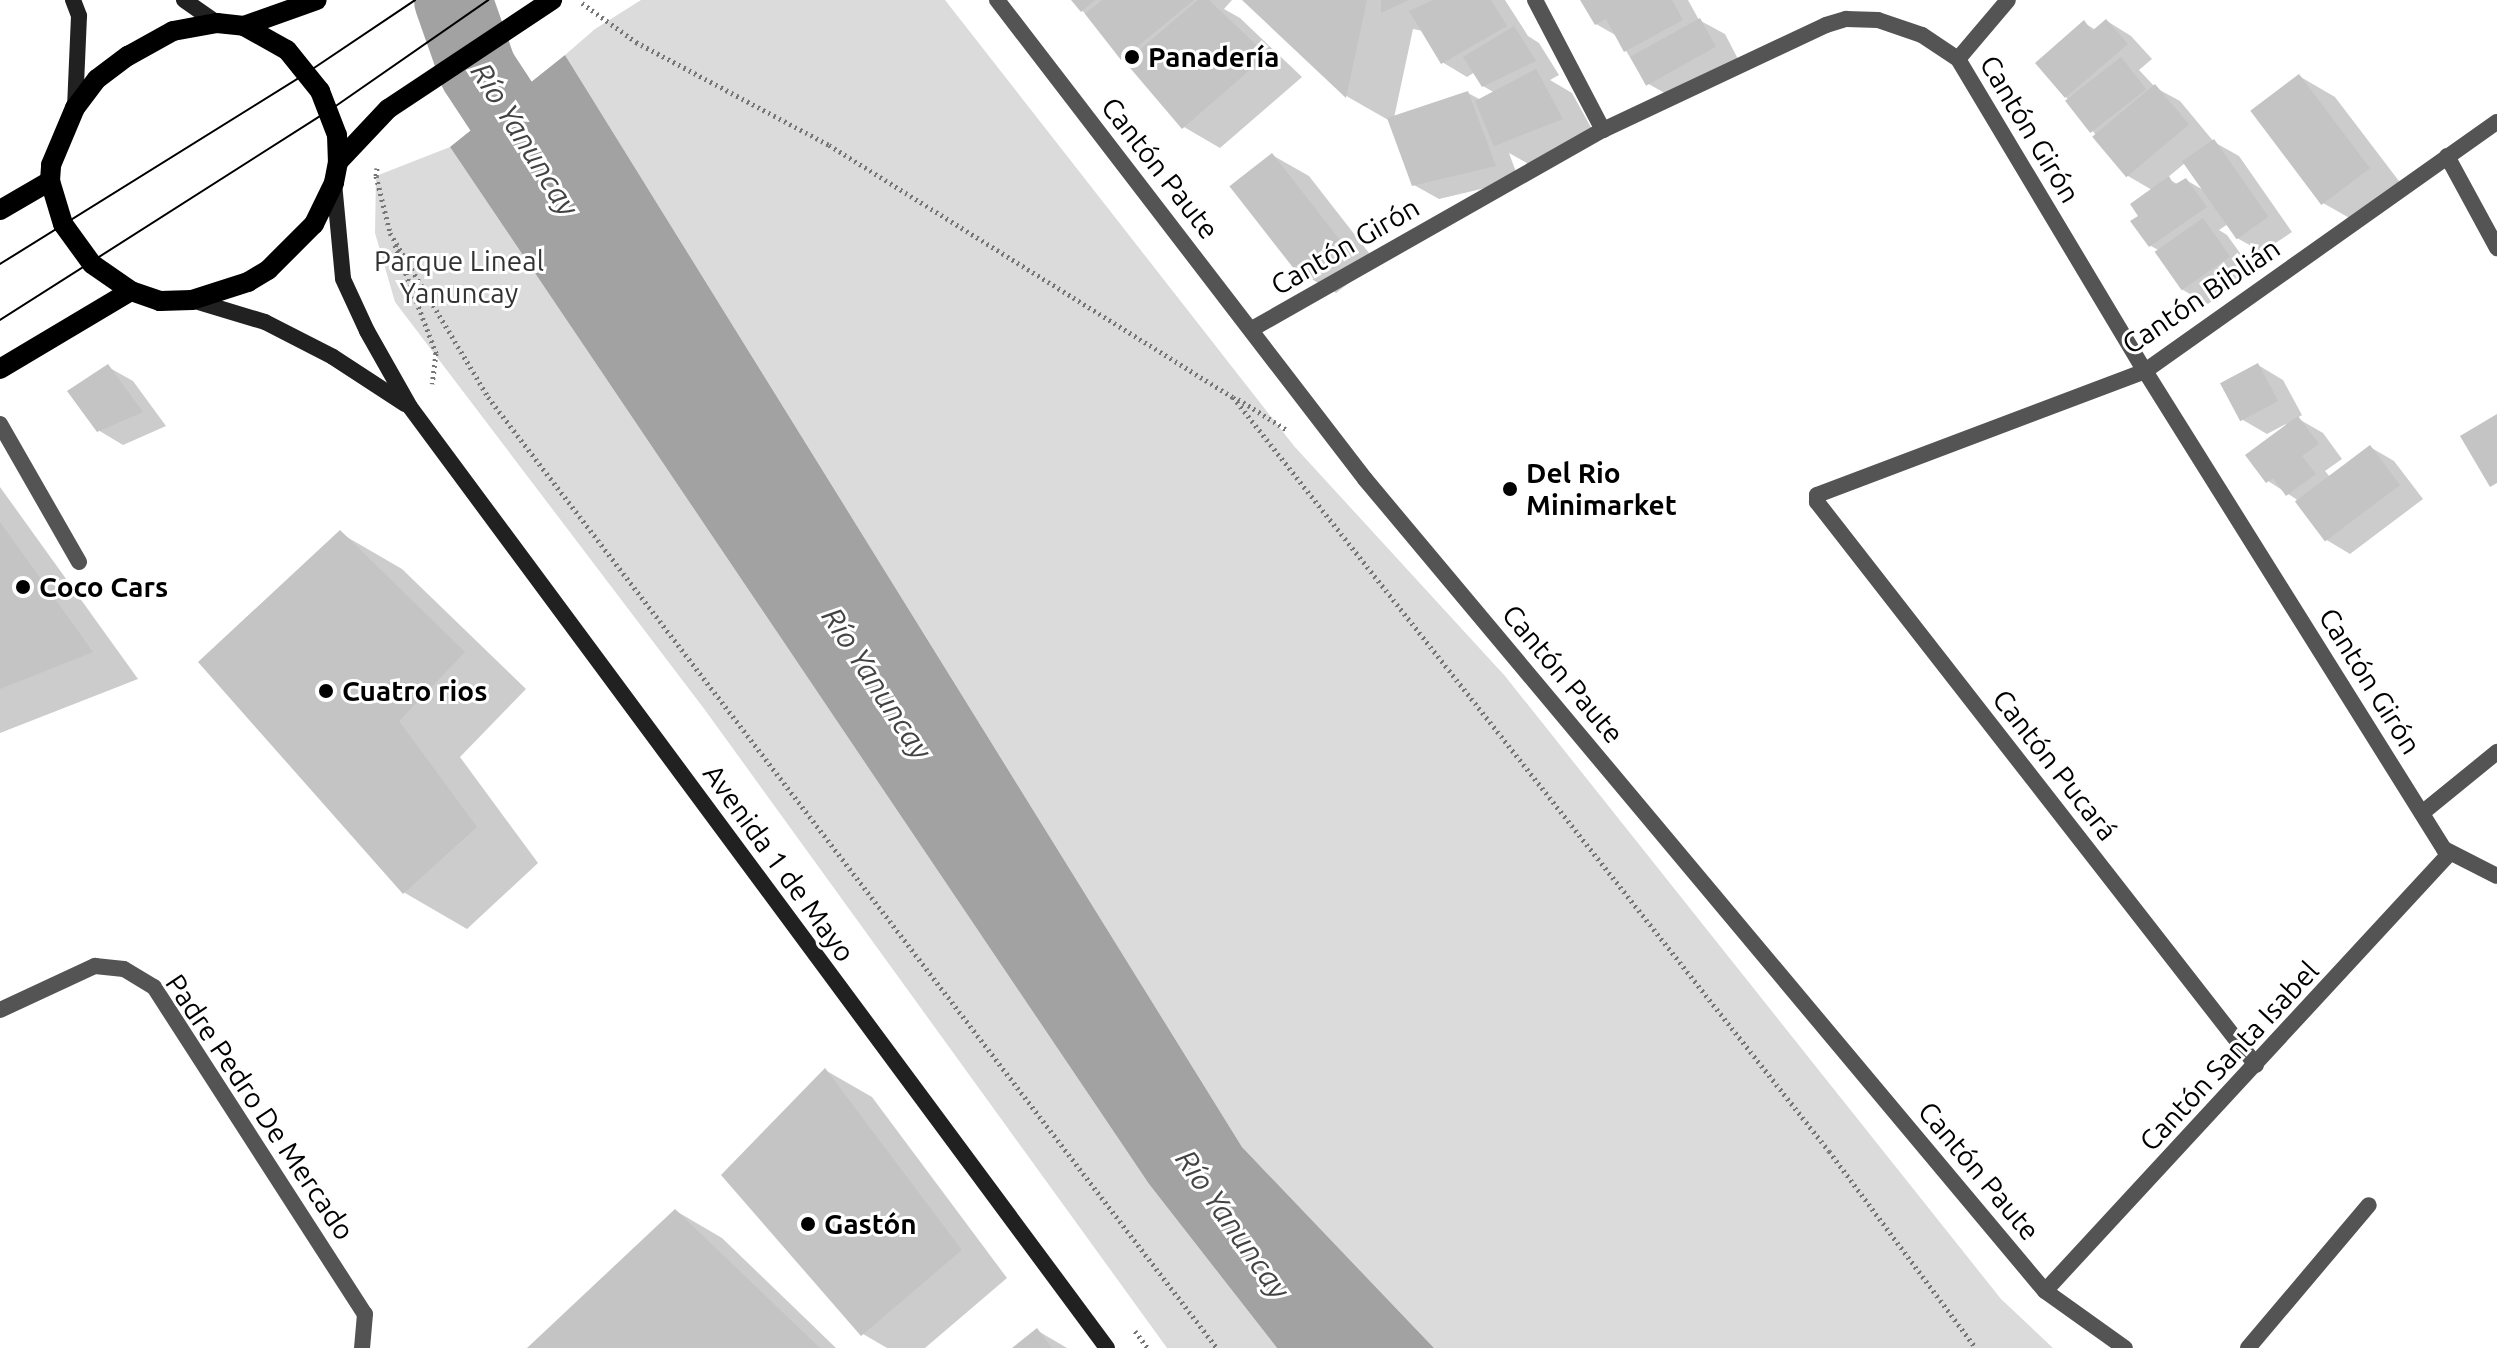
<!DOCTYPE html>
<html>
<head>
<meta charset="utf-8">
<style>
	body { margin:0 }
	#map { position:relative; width:2497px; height:1348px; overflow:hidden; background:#fff; font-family:Ubuntu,sans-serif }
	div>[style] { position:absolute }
	.green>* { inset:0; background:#dbdbdb }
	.water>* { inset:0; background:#a2a2a2 }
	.shadow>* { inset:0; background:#0003 }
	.river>* { height:78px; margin:-39px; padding:0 39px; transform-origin:39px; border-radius:39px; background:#a2a2a2 }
	.building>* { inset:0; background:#c4c4c4; transform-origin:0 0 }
	.path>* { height:5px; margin-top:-2.5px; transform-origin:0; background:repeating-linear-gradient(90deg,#767676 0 2px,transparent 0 6px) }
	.service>* { height:16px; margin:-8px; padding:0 8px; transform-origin:8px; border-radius:8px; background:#545454 }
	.minor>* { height:16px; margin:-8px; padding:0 8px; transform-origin:8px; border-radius:8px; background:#545454 }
	.secondary>* { height:16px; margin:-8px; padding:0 8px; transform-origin:8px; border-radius:8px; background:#212121 }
	.primary>* { height:20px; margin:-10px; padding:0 10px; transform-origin:10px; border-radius:10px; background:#000 }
	.tram>* { height:2px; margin:-1px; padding:0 1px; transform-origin:1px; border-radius:1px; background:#000 }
	.dots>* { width:22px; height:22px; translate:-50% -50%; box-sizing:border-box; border:4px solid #fff; border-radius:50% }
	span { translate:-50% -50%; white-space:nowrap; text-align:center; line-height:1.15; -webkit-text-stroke:6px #fff; paint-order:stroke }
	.poi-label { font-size:28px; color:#000; font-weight:700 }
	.left { translate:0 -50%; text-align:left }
	.street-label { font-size:28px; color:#000 }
	.park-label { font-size:28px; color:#323232 }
	.water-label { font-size:30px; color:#434343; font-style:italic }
</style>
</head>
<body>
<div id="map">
	<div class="green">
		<div style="clip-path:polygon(641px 0,945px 0,1294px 446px,1505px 676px,2001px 1299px,2053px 1348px,1434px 1348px,1242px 1147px,565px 55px,595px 29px)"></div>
		<div style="clip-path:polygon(450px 147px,1149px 1184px,1277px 1348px,1167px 1348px,705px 710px,395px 302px,375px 233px,376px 176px)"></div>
	</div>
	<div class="water">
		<div style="clip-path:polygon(565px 55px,1242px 1147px,1434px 1348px,1277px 1348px,1149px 1184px,450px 147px)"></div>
	</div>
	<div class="shadow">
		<div style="clip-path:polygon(1073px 0,1232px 0,1224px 9px,1240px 18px,1302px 77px,1220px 148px,1184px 127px)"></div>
		<div style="clip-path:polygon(evenodd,1245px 0,1505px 0,1528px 36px,1539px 43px,1559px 75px,1550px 80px,1572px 93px,1598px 140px,1532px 166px,1509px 153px,1519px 180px,1439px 199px,1414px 185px,1390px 121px,1348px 97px,1245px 0,1413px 29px,1423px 31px,1442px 62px,1467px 77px,1475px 72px,1483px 86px,1495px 93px,1481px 100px,1468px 93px,1394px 118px,1413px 29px)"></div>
		<div style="clip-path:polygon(1583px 0,1688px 0,1699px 20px,1725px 34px,1739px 61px,1670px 96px,1645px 82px,1617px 36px,1596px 24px)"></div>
		<div style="clip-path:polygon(evenodd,2107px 21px,2131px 36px,2152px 59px,2139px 70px,2156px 88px,2180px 101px,2214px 142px,2239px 156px,2292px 232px,2262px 252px,2237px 238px,2228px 224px,2219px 230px,2227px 235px,2253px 271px,2208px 304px,2183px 290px,2160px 251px,2151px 246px,2133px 222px,2141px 216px,2152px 190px,2128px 176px,2066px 97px,2084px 23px,2096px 30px,2107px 21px,2185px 163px,2205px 191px,2186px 180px,2179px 185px,2167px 178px,2185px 163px)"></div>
		<div style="clip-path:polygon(2299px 76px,2335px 97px,2405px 189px,2360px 224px,2323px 203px)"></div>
		<div style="clip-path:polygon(1272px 155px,1309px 176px,1376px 262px,1336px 293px,1299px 272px)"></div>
		<div style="clip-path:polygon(2258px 365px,2283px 380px,2302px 415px,2297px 418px,2323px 433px,2342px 459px,2325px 471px,2330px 477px,2370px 447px,2394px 461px,2423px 499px,2350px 554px,2325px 539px,2296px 499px,2268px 481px,2286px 424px,2267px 434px,2243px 420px)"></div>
		<div style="clip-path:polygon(108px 367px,133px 381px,166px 426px,123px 445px,98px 430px)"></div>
		<div style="clip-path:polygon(0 487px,138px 679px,0 733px)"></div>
		<div style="clip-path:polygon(340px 533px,402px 569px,526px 689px,460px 757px,538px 863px,467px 929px,405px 893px,201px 662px)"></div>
		<div style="clip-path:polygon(825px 1070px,872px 1097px,1007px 1278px,925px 1348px,887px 1348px,863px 1334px)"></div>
		<div style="clip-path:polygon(676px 1211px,722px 1238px,836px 1348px,530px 1348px)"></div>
		<div style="clip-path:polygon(1038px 1331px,1067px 1348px,1015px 1348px)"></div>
	</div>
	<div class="river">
		<div style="left:453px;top:0;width:75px;rotate:70.6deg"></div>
		<div style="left:478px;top:71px;width:149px;rotate:56.7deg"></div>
	</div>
	<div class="building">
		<div style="clip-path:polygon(1071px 0,1095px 0,1081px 12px)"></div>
		<div style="clip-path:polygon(1102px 0,1194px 0,1121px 60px,1085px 14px)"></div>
		<div style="clip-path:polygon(1198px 0,1209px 0,1267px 55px,1182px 129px,1125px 62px)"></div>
		<div style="clip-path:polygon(1242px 0,1367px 0,1346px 98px)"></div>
		<div style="clip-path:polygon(1381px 0,1409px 0,1381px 13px)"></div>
		<div style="clip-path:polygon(1433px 0,1491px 0,1507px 26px,1441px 64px,1409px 11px)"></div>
		<div style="clip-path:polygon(1580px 0,1672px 0,1683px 20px,1624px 52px,1606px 19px,1595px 25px)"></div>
		<div style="left:1700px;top:18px;width:33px;height:80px;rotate:61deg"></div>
		<div style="clip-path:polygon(2106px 19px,2128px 44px,2065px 98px,2035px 63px,2084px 20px,2092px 31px)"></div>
		<div style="clip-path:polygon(1514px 26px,1536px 61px,1482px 87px,1463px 57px)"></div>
		<div style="left:2121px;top:57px;width:41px;height:71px;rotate:52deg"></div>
		<div style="clip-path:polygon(1536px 69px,1563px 119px,1494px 146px,1475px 101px)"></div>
		<div style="left:2299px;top:74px;width:118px;height:61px;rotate:53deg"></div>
		<div style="left:2155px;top:84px;width:53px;height:82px;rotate:50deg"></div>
		<div style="clip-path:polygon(1468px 91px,1496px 166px,1412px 186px,1387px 118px)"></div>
		<div style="left:2214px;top:139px;width:95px;height:39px;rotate:55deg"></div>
		<div style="left:1272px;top:153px;width:112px;height:54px;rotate:52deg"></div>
		<div style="clip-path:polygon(2169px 176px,2174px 185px,2186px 178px,2207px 207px,2149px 247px,2130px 221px,2138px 216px,2130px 204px)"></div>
		<div style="left:2203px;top:218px;width:47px;height:59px;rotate:55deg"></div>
		<div style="left:2258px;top:363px;width:43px;height:43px;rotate:62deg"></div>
		<div style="clip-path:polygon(108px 364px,143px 412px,97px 432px,67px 391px)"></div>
		<div style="clip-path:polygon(2497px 414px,2497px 483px,2490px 487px,2460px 436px)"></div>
		<div style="clip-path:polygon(2298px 416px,2319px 444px,2302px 456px,2316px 474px,2286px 496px,2273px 478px,2266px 483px,2245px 455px)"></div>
		<div style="left:2370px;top:445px;width:50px;height:94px;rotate:53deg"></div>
		<div style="clip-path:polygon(0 522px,93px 652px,0 689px)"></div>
		<div style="clip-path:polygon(340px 530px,465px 652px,399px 721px,477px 827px,403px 894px,198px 662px)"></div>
		<div style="clip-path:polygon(825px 1068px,962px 1250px,861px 1336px,721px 1175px)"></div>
		<div style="clip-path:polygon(675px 1209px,820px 1348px,527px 1348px)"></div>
		<div style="clip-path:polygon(1037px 1328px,1052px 1348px,1012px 1348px)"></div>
	</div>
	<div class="path">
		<div style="left:582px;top:3px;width:67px;rotate:35.8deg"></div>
		<div style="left:636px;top:42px;width:219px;rotate:28.1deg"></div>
		<div style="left:829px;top:145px;width:476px;rotate:32deg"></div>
		<div style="left:1233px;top:397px;width:961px;rotate:51.68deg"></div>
		<div style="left:1829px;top:1151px;width:246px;rotate:53.3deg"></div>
		<div style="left:377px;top:168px;width:8px;rotate:97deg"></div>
		<div style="left:376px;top:176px;width:58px;rotate:76deg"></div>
		<div style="left:390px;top:233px;width:191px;rotate:59.1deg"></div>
		<div style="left:488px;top:397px;width:1198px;rotate:52.53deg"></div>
		<div style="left:395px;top:245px;width:116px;rotate:69.2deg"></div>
		<div style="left:436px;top:353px;width:31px;rotate:97deg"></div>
		<div style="left:1238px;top:399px;width:58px;rotate:32.3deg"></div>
		<div style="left:1135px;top:1331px;width:21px;rotate:53deg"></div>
	</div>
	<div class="service">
		<div style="left:0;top:424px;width:159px;rotate:60.2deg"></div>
	</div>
	<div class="minor">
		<div style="left:997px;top:0;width:604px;rotate:52.47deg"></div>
		<div style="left:1365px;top:479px;width:1059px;rotate:50.06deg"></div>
		<div style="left:2045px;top:1291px;width:98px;rotate:35.5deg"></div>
		<div style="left:1535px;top:0;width:147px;rotate:62.4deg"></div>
		<div style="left:1958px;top:59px;width:77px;rotate:-49.7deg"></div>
		<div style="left:2447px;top:156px;width:105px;rotate:61.5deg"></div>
		<div style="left:1252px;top:329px;width:403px;rotate:-29.6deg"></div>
		<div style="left:1603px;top:130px;width:246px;rotate:-25.2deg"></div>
		<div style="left:1826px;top:25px;width:21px;rotate:-17deg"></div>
		<div style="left:1846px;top:19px;width:32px;rotate:2deg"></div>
		<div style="left:1878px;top:20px;width:46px;rotate:18.8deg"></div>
		<div style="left:1922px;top:35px;width:43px;rotate:33.7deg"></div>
		<div style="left:1958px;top:59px;width:364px;rotate:59.1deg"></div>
		<div style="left:2145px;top:371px;width:564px;rotate:57.97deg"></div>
		<div style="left:2444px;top:849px;width:59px;rotate:27deg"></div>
		<div style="left:2422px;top:813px;width:97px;rotate:-39.1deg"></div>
		<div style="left:0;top:1010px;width:105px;rotate:-24.9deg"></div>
		<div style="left:95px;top:966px;width:29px;rotate:6deg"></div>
		<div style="left:124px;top:969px;width:35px;rotate:31deg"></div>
		<div style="left:154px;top:987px;width:389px;rotate:57.2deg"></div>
		<div style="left:365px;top:1314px;width:34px;rotate:95deg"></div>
		<div style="left:2256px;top:1065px;width:714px;rotate:-127.95deg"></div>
		<div style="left:1817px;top:502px;width:7px;rotate:-90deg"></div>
		<div style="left:1817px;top:495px;width:351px;rotate:-20.7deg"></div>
		<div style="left:2145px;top:371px;width:431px;rotate:-35.3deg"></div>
		<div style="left:2045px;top:1291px;width:595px;rotate:-47.25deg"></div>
		<div style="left:2248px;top:1348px;width:187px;rotate:-49.8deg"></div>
	</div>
	<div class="secondary">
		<div style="left:73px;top:0;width:17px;rotate:69deg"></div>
		<div style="left:79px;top:16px;width:92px;rotate:92.5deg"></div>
		<div style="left:184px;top:0;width:40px;rotate:34.9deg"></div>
		<div style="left:334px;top:183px;width:96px;rotate:84.6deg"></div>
		<div style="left:343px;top:279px;width:57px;rotate:65.2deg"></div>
		<div style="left:367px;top:331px;width:87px;rotate:60.5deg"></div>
		<div style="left:410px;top:407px;width:1171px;rotate:53.47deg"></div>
		<div style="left:192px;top:300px;width:76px;rotate:16.8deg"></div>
		<div style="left:265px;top:322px;width:76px;rotate:27.2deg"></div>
		<div style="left:333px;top:357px;width:86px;rotate:33.1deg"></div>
	</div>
	<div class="primary">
		<div style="left:244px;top:26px;width:49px;rotate:29.2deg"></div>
		<div style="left:287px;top:50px;width:53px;rotate:51.2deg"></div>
		<div style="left:320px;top:91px;width:47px;rotate:68.9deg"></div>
		<div style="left:337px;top:135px;width:27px;rotate:88deg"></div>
		<div style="left:338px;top:162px;width:21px;rotate:101deg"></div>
		<div style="left:334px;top:183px;width:46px;rotate:116deg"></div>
		<div style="left:314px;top:224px;width:65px;rotate:135deg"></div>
		<div style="left:268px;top:270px;width:23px;rotate:149deg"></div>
		<div style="left:248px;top:282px;width:59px;rotate:162.2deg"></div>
		<div style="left:192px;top:300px;width:32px;rotate:178deg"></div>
		<div style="left:160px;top:301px;width:31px;rotate:-161deg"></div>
		<div style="left:131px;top:291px;width:47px;rotate:-145.3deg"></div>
		<div style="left:92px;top:264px;width:49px;rotate:-125.9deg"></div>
		<div style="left:63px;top:224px;width:45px;rotate:-106.8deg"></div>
		<div style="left:50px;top:181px;width:16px;rotate:-86deg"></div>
		<div style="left:51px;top:165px;width:62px;rotate:-67.2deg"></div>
		<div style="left:75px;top:108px;width:36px;rotate:-53deg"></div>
		<div style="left:97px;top:79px;width:39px;rotate:-37deg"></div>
		<div style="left:128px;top:56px;width:51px;rotate:-29.1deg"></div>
		<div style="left:173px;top:31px;width:45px;rotate:-10.3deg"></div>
		<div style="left:217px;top:23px;width:27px;rotate:6deg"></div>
		<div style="left:244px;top:26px;width:77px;rotate:-19.6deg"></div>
		<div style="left:338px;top:162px;width:73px;rotate:-46.7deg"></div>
		<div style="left:388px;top:109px;width:197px;rotate:-33.6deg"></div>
		<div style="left:0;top:210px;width:58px;rotate:-30.1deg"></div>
		<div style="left:0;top:369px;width:152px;rotate:-30.8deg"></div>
	</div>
	<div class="tram">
		<div style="left:0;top:264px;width:363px;rotate:-31.9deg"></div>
		<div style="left:308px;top:72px;width:129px;rotate:-33.9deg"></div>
		<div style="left:0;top:320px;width:391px;rotate:-32.5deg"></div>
		<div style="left:330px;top:110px;width:193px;rotate:-34.8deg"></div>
	</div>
	<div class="dots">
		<div style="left:1132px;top:57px;background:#000"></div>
		<div style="left:1510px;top:489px;background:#000"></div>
		<div style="left:23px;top:587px;background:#000"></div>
		<div style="left:326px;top:691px;background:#000"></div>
		<div style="left:808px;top:1224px;background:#000"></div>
	</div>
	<div class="poi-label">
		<span class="left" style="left:1148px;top:57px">Panadería</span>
		<span class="left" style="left:1526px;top:489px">Del Rio<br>Minimarket</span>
		<span class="left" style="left:39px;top:587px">Coco Cars</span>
		<span class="left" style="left:342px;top:691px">Cuatro rios</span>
		<span class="left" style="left:824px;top:1224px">Gastón</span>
	</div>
	<div class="street-label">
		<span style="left:2030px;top:129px;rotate:59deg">Cantón Girón</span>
		<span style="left:1160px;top:168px;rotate:52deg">Cantón Paute</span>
		<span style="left:1345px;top:246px;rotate:-30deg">Cantón Girón</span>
		<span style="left:2201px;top:296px;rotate:-34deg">Cantón Biblián</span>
		<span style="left:1563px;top:674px;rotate:50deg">Cantón Paute</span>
		<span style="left:2370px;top:681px;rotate:58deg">Cantón Girón</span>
		<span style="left:2055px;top:765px;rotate:52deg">Cantón Pucará</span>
		<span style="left:779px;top:863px;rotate:54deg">Avenida 1 de Mayo</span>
		<span style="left:2229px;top:1056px;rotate:-47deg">Cantón Santa Isabel</span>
		<span style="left:260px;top:1107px;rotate:56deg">Padre Pedro De Mercado</span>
		<span style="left:1979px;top:1171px;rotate:50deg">Cantón Paute</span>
	</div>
	<div class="park-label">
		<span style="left:459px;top:277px">Parque Lineal<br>Yanuncay</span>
	</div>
	<div class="water-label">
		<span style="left:525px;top:139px;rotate:58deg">Río Yanuncay</span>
		<span style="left:877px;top:683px;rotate:57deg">Río Yanuncay</span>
		<span style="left:1233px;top:1224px;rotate:55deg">Río Yanuncay</span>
	</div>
</div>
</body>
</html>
